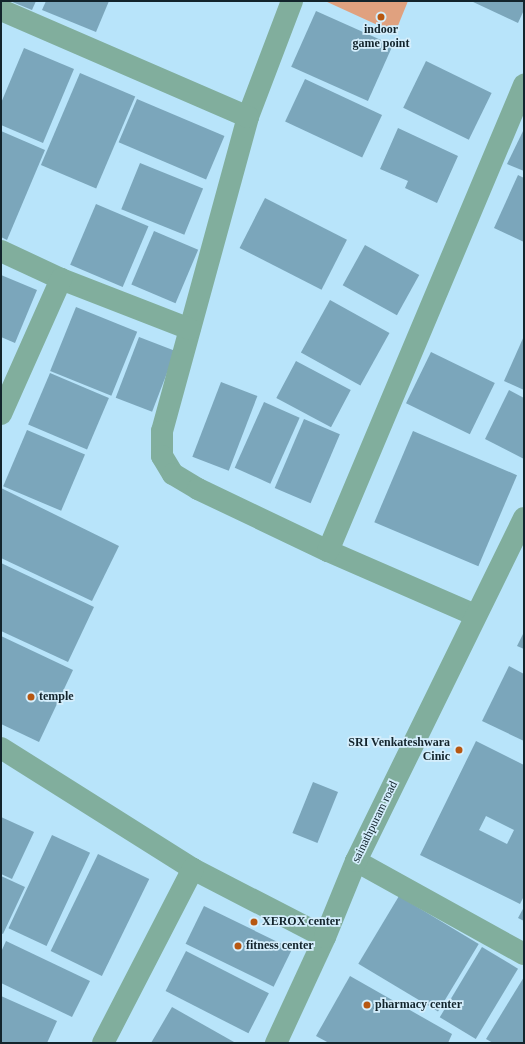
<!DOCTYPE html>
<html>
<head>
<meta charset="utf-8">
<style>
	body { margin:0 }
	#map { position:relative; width:525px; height:1044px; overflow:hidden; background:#b8e4fa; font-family:"Times New Roman",serif }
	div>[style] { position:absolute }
	.green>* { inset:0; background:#e0a17f }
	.building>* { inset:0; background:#7ba6bb; transform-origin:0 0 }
	.minor>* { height:22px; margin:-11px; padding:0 11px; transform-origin:11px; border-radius:11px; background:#81ae9d }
	.dots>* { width:11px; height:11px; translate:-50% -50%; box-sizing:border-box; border:2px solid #d4eefc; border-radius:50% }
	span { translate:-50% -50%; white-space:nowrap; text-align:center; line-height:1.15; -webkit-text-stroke:3.5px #d4eefc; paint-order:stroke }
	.poi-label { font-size:12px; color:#13242c; font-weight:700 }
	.left { translate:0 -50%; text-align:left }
	.right { translate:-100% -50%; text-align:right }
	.street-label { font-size:12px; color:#13242c }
	.frame { position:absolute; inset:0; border:2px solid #13242c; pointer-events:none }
</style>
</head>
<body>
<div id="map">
	<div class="green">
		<div style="clip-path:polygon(325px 1px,408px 1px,395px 33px)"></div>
	</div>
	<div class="building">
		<div style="clip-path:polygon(10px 1px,36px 1px,32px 10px)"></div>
		<div style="clip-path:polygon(46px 1px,109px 1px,96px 32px,42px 10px)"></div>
		<div style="clip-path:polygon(471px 1px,524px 1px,524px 10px,518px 23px)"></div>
		<div style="left:316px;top:11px;width:84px;height:61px;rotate:24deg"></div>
		<div style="clip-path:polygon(24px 48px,74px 69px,43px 143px,1px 125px,1px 103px)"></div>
		<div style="left:426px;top:61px;width:73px;height:52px;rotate:26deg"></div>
		<div style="left:80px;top:73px;width:60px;height:100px;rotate:23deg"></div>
		<div style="left:305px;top:79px;width:85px;height:47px;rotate:25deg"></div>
		<div style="left:137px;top:99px;width:95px;height:47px;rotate:23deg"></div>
		<div style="clip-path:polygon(398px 128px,458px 156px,437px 203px,405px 188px,408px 181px,380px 169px)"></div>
		<div style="clip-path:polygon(524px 129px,524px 171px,507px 164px)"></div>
		<div style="clip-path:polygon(1px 131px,45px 150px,7px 240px,1px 237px)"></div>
		<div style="left:140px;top:163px;width:68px;height:50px;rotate:22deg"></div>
		<div style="clip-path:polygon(518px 175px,524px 178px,524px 242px,494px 228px)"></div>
		<div style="left:265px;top:198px;width:92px;height:56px;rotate:27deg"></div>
		<div style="left:96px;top:204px;width:57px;height:66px;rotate:23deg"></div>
		<div style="left:154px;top:231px;width:48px;height:58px;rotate:23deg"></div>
		<div style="left:365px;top:245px;width:62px;height:46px;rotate:29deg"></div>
		<div style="clip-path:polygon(1px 275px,37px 290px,15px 343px,1px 337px)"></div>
		<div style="left:330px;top:300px;width:68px;height:60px;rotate:29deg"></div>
		<div style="left:76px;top:307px;width:66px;height:69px;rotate:22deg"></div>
		<div style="clip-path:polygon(524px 336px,524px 390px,504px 381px)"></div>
		<div style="left:139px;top:337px;width:39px;height:65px;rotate:21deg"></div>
		<div style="left:431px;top:352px;width:71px;height:57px;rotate:26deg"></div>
		<div style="left:296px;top:361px;width:62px;height:42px;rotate:28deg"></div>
		<div style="left:50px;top:373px;width:64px;height:56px;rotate:23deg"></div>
		<div style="left:221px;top:382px;width:39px;height:80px;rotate:21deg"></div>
		<div style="clip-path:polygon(509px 390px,524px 398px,524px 459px,485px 439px)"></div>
		<div style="left:264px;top:402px;width:39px;height:72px;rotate:24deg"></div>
		<div style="left:304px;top:419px;width:39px;height:75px;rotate:23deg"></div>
		<div style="left:27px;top:430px;width:63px;height:61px;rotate:23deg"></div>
		<div style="left:413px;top:431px;width:113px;height:99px;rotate:23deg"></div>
		<div style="clip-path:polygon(1px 488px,119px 546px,92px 601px,1px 558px)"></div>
		<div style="clip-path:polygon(1px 563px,94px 607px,68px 662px,1px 631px)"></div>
		<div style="clip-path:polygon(524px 632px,524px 649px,517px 646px)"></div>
		<div style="clip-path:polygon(1px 636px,73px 670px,39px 742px,1px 724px)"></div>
		<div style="clip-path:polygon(509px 666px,524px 674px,524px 741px,482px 721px)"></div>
		<div style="clip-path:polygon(evenodd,476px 741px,524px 765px,524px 896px,520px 904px,420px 855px,476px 741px,486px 816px,514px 830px,507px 844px,479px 830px,486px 816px)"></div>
		<div style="left:313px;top:782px;width:27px;height:55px;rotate:22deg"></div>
		<div style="clip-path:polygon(1px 817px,34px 832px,12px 879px,1px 874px)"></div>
		<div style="left:52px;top:835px;width:42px;height:103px;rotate:25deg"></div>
		<div style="left:98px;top:854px;width:57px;height:108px;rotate:26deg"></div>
		<div style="clip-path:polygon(1px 876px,25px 887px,3px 934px,1px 933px)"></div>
		<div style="left:399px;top:896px;width:93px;height:79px;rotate:31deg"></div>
		<div style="left:204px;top:906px;width:98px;height:42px;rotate:26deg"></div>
		<div style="clip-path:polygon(524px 907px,524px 921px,518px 918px)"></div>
		<div style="clip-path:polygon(6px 941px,90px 981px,72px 1017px,1px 983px,1px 952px)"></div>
		<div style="left:482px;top:947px;width:42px;height:82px;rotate:31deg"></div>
		<div style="left:186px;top:951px;width:93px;height:45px;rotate:27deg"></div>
		<div style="clip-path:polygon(350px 976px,452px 1034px,448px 1043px,329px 1043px,316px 1036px)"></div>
		<div style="clip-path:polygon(524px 977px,524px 1043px,493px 1043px,486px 1039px)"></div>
		<div style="clip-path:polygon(1px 996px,57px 1021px,47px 1043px,1px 1043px)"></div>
		<div style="clip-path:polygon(172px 1007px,234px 1042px,233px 1043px,151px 1043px)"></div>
	</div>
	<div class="minor">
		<div style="left:292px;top:1px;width:124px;rotate:110.8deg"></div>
		<div style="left:248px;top:117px;width:326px;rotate:105.3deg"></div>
		<div style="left:162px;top:431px;width:25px;rotate:90deg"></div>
		<div style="left:162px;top:456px;width:21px;rotate:59deg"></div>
		<div style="left:173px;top:474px;width:29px;rotate:31deg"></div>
		<div style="left:198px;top:489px;width:144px;rotate:25.5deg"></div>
		<div style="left:328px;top:551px;width:160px;rotate:23.5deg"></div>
		<div style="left:1px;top:10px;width:269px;rotate:23.4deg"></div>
		<div style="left:1px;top:251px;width:66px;rotate:25deg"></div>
		<div style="left:61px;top:279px;width:138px;rotate:21.2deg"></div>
		<div style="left:1px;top:414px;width:148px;rotate:-66deg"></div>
		<div style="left:328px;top:551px;width:506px;rotate:-67.19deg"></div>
		<div style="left:1px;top:748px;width:227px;rotate:32.2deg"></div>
		<div style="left:193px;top:869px;width:148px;rotate:27.3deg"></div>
		<div style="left:356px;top:861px;width:192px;rotate:29deg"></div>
		<div style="left:103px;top:1043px;width:196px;rotate:-62.7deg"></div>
		<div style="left:276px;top:1043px;width:117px;rotate:-65.2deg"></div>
		<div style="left:325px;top:937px;width:82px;rotate:-67.8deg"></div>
		<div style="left:356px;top:861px;width:382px;rotate:-63.9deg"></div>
	</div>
	<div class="dots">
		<div style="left:381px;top:17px;background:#b75711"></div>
		<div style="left:31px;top:697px;background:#b75711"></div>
		<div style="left:459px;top:750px;background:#b75711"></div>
		<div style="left:254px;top:922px;background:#b75711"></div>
		<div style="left:238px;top:946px;background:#b75711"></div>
		<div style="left:367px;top:1005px;background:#b75711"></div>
	</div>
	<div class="poi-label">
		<span style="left:381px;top:37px">indoor<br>game point</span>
		<span class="left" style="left:39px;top:697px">temple</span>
		<span class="right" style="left:450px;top:750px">SRI Venkateshwara<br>Cinic</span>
		<span class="left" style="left:262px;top:922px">XEROX center</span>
		<span class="left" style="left:246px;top:946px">fitness center</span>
		<span class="left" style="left:375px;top:1005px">pharmacy center</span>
	</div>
	<div class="street-label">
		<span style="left:375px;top:822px;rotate:-64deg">sainathpuram road</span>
	</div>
	<div class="frame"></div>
</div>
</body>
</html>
